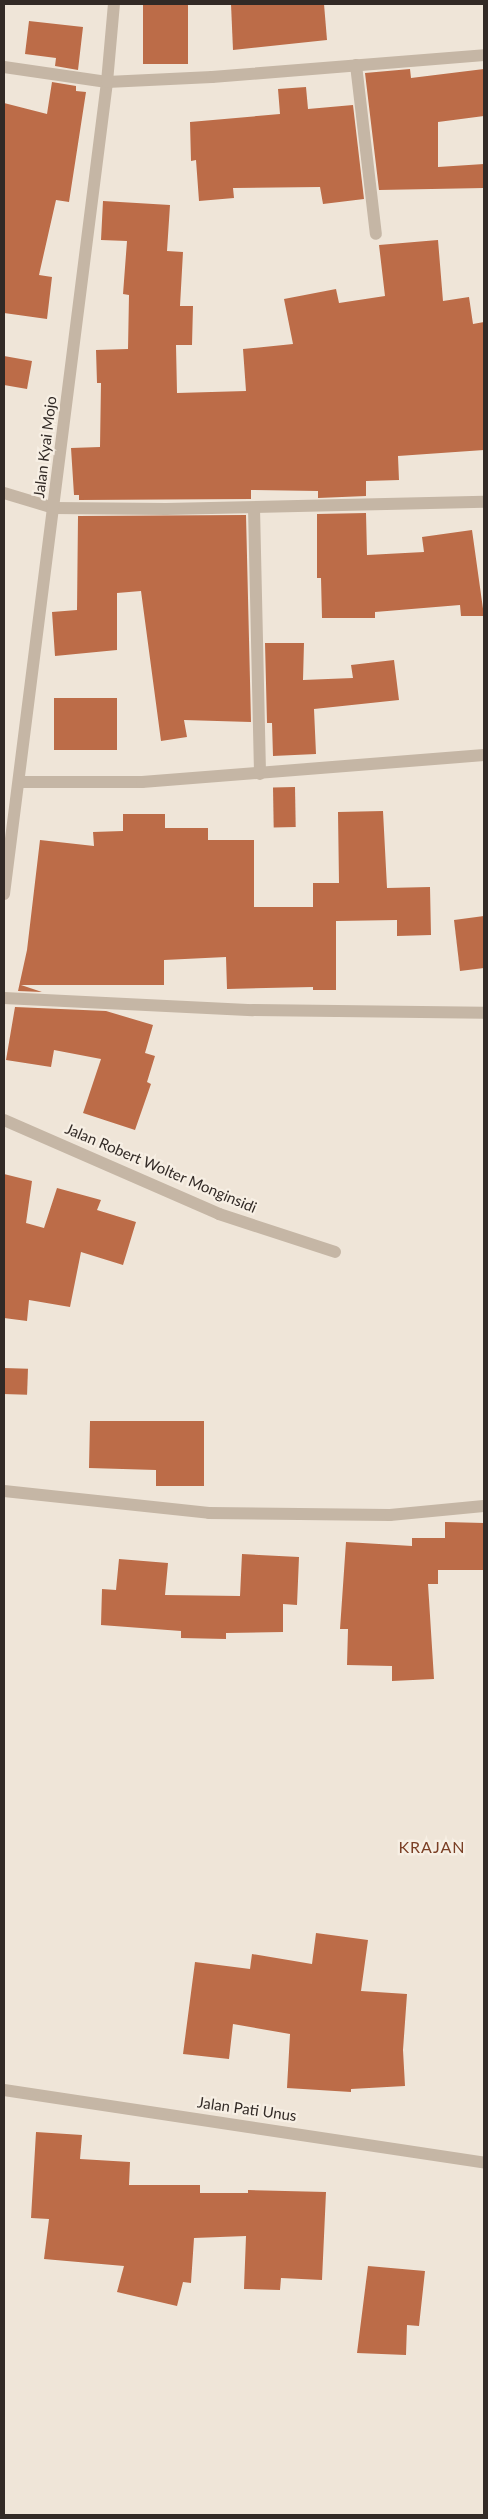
<!DOCTYPE html>
<html>
<head>
<meta charset="utf-8">
<style>
	body { margin:0 }
	#map { position:relative; width:488px; height:2519px; overflow:hidden; background:#efe5d8; font-family:Lato,sans-serif }
	div>[style] { position:absolute }
	.building>* { inset:0; background:#bc6c48; transform-origin:0 0 }
	.street>* { height:12px; margin:-6px; padding:0 6px; transform-origin:6px; border-radius:6px; background:#c5b6a5 }
	span { translate:-50% -50%; white-space:nowrap; text-align:center; line-height:1.15; -webkit-text-stroke:4.5px #f7efe4; paint-order:stroke }
	.street-label { font-size:15px; color:#322a26 }
	.neighbourhood-label { font-size:16px; color:#7a3f25; letter-spacing:1px }
	.frame { position:absolute; inset:0; border:5px solid #322a26; pointer-events:none }
</style>
</head>
<body>
<div id="map">
	<div class="building">
		<div style="left:143px;top:4px;width:45px;height:60px"></div>
		<div style="clip-path:polygon(231px 4px,324px 4px,327px 40px,233px 50px)"></div>
		<div style="clip-path:polygon(29px 21px,83px 27px,78px 70px,55px 66px,56px 58px,25px 54px)"></div>
		<div style="clip-path:polygon(410px 69px,411px 78px,484px 69px,484px 116px,438px 122px,438px 167px,484px 164px,484px 188px,379px 190px,365px 73px)"></div>
		<div style="clip-path:polygon(52px 82px,76px 86px,76px 91px,86px 92px,69px 202px,56px 200px,39px 275px,52px 277px,47px 319px,4px 313px,4px 103px,47px 114px)"></div>
		<div style="clip-path:polygon(306px 87px,308px 109px,353px 105px,364px 199px,323px 204px,320px 187px,233px 188px,234px 198px,199px 201px,196px 160px,191px 161px,190px 122px,280px 114px,278px 89px)"></div>
		<div style="clip-path:polygon(103px 201px,170px 205px,167px 251px,183px 252px,180px 306px,193px 306px,192px 345px,176px 345px,177px 393px,246px 391px,243px 349px,293px 344px,284px 299px,336px 289px,339px 303px,385px 296px,379px 245px,438px 240px,443px 301px,469px 297px,473px 324px,484px 322px,484px 450px,398px 456px,399px 480px,366px 481px,366px 496px,318px 498px,318px 491px,251px 490px,251px 499px,79px 500px,79px 495px,74px 495px,71px 448px,100px 447px,101px 383px,97px 383px,96px 350px,128px 349px,129px 295px,123px 294px,127px 241px,101px 240px)"></div>
		<div style="clip-path:polygon(4px 356px,32px 361px,27px 389px,4px 385px)"></div>
		<div style="clip-path:polygon(366px 513px,367px 555px,424px 552px,422px 537px,472px 530px,484px 616px,461px 616px,460px 605px,375px 612px,375px 618px,322px 618px,321px 578px,317px 578px,317px 514px)"></div>
		<div style="clip-path:polygon(246px 515px,251px 722px,184px 720px,187px 737px,161px 741px,141px 591px,117px 593px,117px 650px,55px 656px,52px 612px,77px 610px,78px 516px)"></div>
		<div style="clip-path:polygon(265px 643px,304px 643px,303px 680px,353px 678px,351px 665px,394px 660px,399px 700px,314px 709px,316px 754px,273px 756px,272px 723px,267px 723px)"></div>
		<div style="left:54px;top:698px;width:63px;height:52px"></div>
		<div style="left:295px;top:787px;width:40px;height:22px;rotate:89deg"></div>
		<div style="clip-path:polygon(383px 811px,387px 888px,430px 887px,431px 935px,397px 936px,397px 920px,336px 921px,336px 990px,313px 990px,313px 987px,227px 989px,226px 957px,164px 960px,164px 985px,21px 985px,42px 992px,18px 991px,27px 950px,40px 840px,94px 846px,93px 832px,123px 831px,123px 814px,165px 814px,165px 828px,208px 828px,208px 840px,254px 840px,254px 907px,313px 907px,313px 883px,339px 883px,338px 812px)"></div>
		<div style="clip-path:polygon(484px 916px,484px 968px,460px 971px,454px 920px)"></div>
		<div style="clip-path:polygon(15px 1007px,106px 1011px,153px 1025px,145px 1053px,155px 1056px,147px 1082px,151px 1084px,135px 1130px,83px 1113px,101px 1059px,54px 1050px,51px 1067px,6px 1060px)"></div>
		<div style="clip-path:polygon(4px 1174px,32px 1181px,26px 1223px,44px 1228px,57px 1188px,101px 1200px,97px 1210px,136px 1222px,123px 1265px,81px 1252px,70px 1307px,29px 1300px,27px 1321px,4px 1318px)"></div>
		<div style="left:4px;top:1368px;width:24px;height:26px;rotate:2deg"></div>
		<div style="clip-path:polygon(90px 1421px,204px 1421px,204px 1486px,156px 1486px,156px 1470px,89px 1468px)"></div>
		<div style="clip-path:polygon(445px 1522px,484px 1523px,484px 1570px,438px 1570px,438px 1584px,428px 1584px,434px 1679px,392px 1681px,392px 1666px,347px 1665px,348px 1629px,340px 1629px,346px 1542px,412px 1546px,412px 1538px,445px 1538px)"></div>
		<div style="clip-path:polygon(242px 1554px,299px 1557px,297px 1605px,283px 1604px,283px 1632px,226px 1633px,226px 1639px,181px 1638px,181px 1631px,101px 1625px,102px 1589px,116px 1590px,119px 1559px,168px 1563px,165px 1595px,240px 1596px)"></div>
		<div style="clip-path:polygon(316px 1933px,368px 1940px,361px 1991px,407px 1994px,403px 2050px,405px 2086px,351px 2089px,351px 2092px,287px 2088px,290px 2034px,233px 2024px,229px 2059px,183px 2054px,195px 1962px,250px 1969px,252px 1954px,312px 1964px)"></div>
		<div style="clip-path:polygon(36px 2132px,82px 2135px,80px 2159px,130px 2162px,129px 2185px,200px 2185px,200px 2193px,248px 2193px,248px 2190px,326px 2192px,322px 2280px,281px 2278px,280px 2290px,244px 2289px,246px 2236px,194px 2238px,191px 2283px,183px 2282px,177px 2306px,117px 2292px,124px 2266px,44px 2259px,49px 2219px,31px 2218px)"></div>
		<div style="clip-path:polygon(368px 2266px,425px 2271px,419px 2326px,407px 2325px,406px 2355px,357px 2353px)"></div>
	</div>
	<div class="street">
		<div style="left:356px;top:65px;width:170px;rotate:83.3deg"></div>
		<div style="left:4px;top:67px;width:104px;rotate:8.3deg"></div>
		<div style="left:107px;top:82px;width:105px;rotate:-2.7deg"></div>
		<div style="left:212px;top:77px;width:273px;rotate:-4.6deg"></div>
		<div style="left:4px;top:493px;width:52px;rotate:16.7deg"></div>
		<div style="left:54px;top:508px;width:112px;rotate:0.5deg"></div>
		<div style="left:166px;top:509px;width:318px;rotate:-1.3deg"></div>
		<div style="left:254px;top:508px;width:266px;rotate:88.7deg"></div>
		<div style="left:19px;top:782px;width:123px"></div>
		<div style="left:142px;top:782px;width:343px;rotate:-4.5deg"></div>
		<div style="left:4px;top:894px;width:819px;rotate:-82.77deg"></div>
		<div style="left:107px;top:82px;width:78px;rotate:-84.9deg"></div>
		<div style="left:4px;top:998px;width:249px;rotate:2.8deg"></div>
		<div style="left:253px;top:1010px;width:231px;rotate:0.7deg"></div>
		<div style="left:4px;top:1120px;width:235px;rotate:23.6deg"></div>
		<div style="left:219px;top:1214px;width:122px;rotate:18.1deg"></div>
		<div style="left:4px;top:1491px;width:206px;rotate:6.1deg"></div>
		<div style="left:209px;top:1513px;width:181px;rotate:0.6deg"></div>
		<div style="left:390px;top:1515px;width:94px;rotate:-5.5deg"></div>
		<div style="left:4px;top:2090px;width:486px;rotate:8.6deg"></div>
	</div>
	<div class="street-label">
		<span style="left:45px;top:447px;rotate:-83deg">Jalan Kyai Mojo</span>
		<span style="left:161px;top:1168px;rotate:23deg">Jalan Robert Wolter Monginsidi</span>
		<span style="left:247px;top:2109px;rotate:8deg">Jalan Pati Unus</span>
	</div>
	<div class="neighbourhood-label">
		<span style="left:432px;top:1847px">KRAJAN</span>
	</div>
	<div class="frame"></div>
</div>
</body>
</html>
